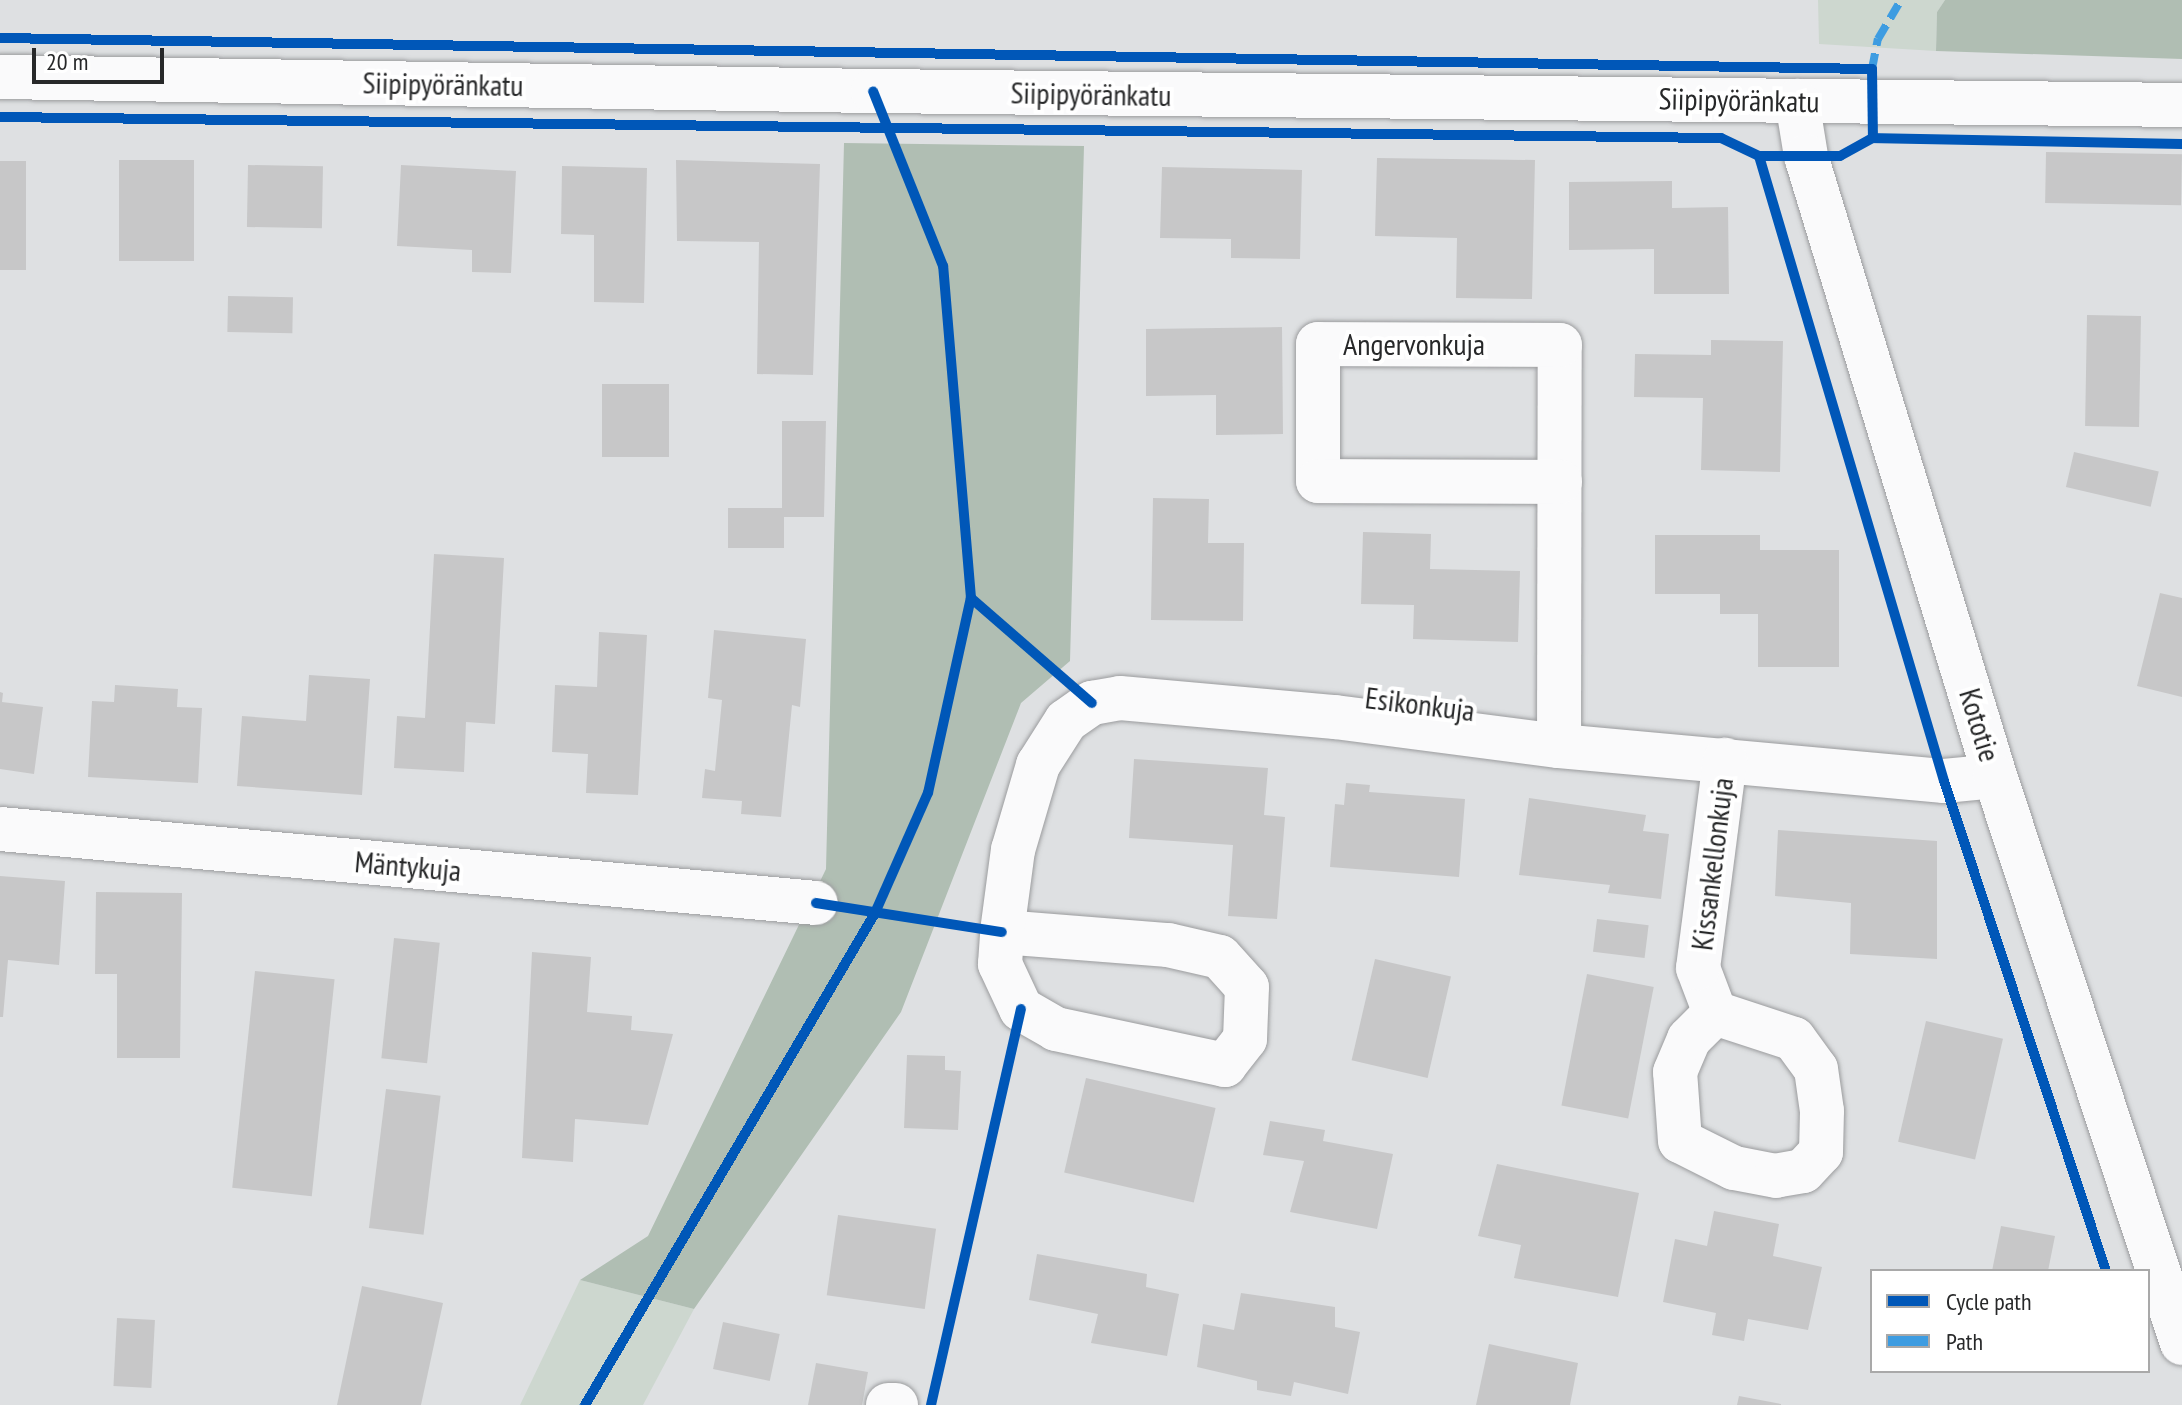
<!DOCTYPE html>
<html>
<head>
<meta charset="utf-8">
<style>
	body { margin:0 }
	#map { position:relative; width:2182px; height:1405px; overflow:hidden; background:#dee0e2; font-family:"PT Sans Narrow",sans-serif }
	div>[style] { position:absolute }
	.green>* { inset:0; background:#cdd7cf }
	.forest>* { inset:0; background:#b0beb3 }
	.building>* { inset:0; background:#c7c7c8; transform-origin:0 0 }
	.roads { filter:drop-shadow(0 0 2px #9b9c9e) drop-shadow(0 0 2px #9b9c9e) }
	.minor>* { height:44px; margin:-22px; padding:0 22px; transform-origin:22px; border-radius:22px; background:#fafafb }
	.tertiary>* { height:44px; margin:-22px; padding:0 22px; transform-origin:22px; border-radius:22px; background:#fafafb }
	.quiet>* { height:8px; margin-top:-4px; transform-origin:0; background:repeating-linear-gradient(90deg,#3d9ce1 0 16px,transparent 0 24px) }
	.cycleway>* { height:10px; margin:-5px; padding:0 5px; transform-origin:5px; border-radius:5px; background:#0057b8 }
	span { translate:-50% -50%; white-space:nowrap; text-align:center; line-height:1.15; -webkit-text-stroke:8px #fff; paint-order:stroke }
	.street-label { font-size:30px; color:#272829 }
	.legend { position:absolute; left:1870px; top:1269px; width:280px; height:104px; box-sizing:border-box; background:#fff; border:2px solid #a9a9a9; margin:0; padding:10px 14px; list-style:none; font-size:24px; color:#272829 }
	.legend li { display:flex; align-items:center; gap:16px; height:40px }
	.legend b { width:40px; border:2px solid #a9a9a9 }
	.scale { position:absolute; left:32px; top:48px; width:132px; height:36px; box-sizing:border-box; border:4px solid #272829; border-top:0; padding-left:10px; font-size:24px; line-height:28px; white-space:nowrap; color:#272829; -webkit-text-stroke:6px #fff; paint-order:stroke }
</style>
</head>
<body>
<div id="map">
	<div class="green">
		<div style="clip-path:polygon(1818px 0,1945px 0,1937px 12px,1936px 51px,1819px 44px)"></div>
		<div style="clip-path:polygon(580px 1280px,694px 1309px,643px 1405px,520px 1405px)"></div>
	</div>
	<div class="forest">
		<div style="clip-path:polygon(1945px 0,2182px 0,2182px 59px,1936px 51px,1937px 12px)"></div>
		<div style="clip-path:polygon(844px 143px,1084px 146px,1070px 661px,1021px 703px,901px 1012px,694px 1309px,580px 1280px,648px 1236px,826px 869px)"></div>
	</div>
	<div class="building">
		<div style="left:2046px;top:152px;width:136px;height:51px;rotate:1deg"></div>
		<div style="clip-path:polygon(1377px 158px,1535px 160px,1532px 299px,1456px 298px,1457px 238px,1375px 236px)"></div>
		<div style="left:119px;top:160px;width:75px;height:101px"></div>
		<div style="clip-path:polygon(676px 160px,820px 164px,813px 375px,757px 374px,759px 242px,677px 241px)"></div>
		<div style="left:26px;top:161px;width:109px;height:26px;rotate:90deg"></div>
		<div style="left:248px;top:165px;width:75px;height:62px;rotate:1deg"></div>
		<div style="clip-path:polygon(401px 165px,516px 171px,511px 273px,472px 272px,472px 250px,397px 246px)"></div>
		<div style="clip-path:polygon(562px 166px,647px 168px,644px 303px,594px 302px,594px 235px,561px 234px)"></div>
		<div style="clip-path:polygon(1162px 167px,1302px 170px,1300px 259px,1231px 258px,1231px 239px,1160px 238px)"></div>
		<div style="clip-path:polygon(1672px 181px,1672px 208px,1728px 207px,1729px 294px,1654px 294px,1654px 249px,1569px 250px,1569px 182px)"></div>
		<div style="left:228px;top:296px;width:65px;height:36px;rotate:1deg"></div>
		<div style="left:2087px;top:315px;width:54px;height:111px;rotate:1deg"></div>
		<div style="clip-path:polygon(1282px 327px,1283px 434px,1216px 435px,1216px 395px,1146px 396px,1146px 329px)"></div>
		<div style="clip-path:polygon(1711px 340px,1783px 341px,1780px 472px,1701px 470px,1703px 398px,1634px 397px,1635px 354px,1711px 355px)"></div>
		<div style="left:602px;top:384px;width:67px;height:73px"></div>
		<div style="clip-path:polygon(782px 421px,826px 421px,824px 517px,784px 517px,784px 548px,728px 548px,728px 508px,782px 508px)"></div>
		<div style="left:2074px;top:452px;width:87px;height:36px;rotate:13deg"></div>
		<div style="clip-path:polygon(1153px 498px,1209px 499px,1208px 543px,1244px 543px,1243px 621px,1151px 620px)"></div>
		<div style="clip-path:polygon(1363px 532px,1431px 534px,1430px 569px,1520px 571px,1518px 642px,1413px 639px,1414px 605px,1361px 604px)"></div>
		<div style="clip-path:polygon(1655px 535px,1760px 535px,1760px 550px,1839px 550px,1839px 667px,1758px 667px,1758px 614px,1720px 614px,1720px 594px,1655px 594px)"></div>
		<div style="clip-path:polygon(434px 554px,504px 558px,495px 724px,466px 722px,464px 772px,394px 768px,397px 716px,425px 718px)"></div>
		<div style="clip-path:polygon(2160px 593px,2182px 598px,2182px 697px,2137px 686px)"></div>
		<div style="clip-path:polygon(714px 630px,806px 639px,800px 707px,792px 705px,781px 817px,741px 814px,742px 801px,702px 798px,705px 769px,715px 771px,722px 700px,708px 698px)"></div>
		<div style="clip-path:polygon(599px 632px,647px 635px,638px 795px,586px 793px,588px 754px,552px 752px,555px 685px,597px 687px)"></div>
		<div style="clip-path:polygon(309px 675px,370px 679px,362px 795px,237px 786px,242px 716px,306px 721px)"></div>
		<div style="clip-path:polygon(115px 685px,178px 689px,177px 707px,202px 708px,198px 783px,88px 777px,92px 701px,114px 702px)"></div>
		<div style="clip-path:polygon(0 692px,3px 693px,2px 702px,43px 707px,34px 774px,0 769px)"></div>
		<div style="clip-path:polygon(1134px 759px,1268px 768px,1264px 815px,1285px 817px,1277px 919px,1228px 916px,1233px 845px,1129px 838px)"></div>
		<div style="clip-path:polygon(1346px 783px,1370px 785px,1369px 792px,1465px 799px,1459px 877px,1330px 867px,1335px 804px,1344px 805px)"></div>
		<div style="clip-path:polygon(1529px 798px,1646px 815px,1643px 831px,1669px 834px,1661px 899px,1608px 893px,1610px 885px,1519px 875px)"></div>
		<div style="clip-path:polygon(1778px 830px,1937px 841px,1937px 959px,1850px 954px,1851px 903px,1775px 896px)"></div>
		<div style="clip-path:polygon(0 876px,65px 881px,59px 965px,8px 960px,3px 1017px,0 1017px)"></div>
		<div style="clip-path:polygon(96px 892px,182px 893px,180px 1058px,117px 1058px,117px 974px,95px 974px)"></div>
		<div style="left:1597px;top:919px;width:52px;height:33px;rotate:7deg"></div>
		<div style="left:394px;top:938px;width:46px;height:121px;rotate:6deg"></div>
		<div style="clip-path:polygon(532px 952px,591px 957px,587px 1012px,632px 1016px,631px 1030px,673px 1034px,648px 1125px,575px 1119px,573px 1162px,522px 1158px)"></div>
		<div style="left:1375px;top:959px;width:78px;height:104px;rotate:13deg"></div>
		<div style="left:255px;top:971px;width:80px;height:218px;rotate:6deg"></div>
		<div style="left:1587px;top:974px;width:68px;height:134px;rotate:11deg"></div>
		<div style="left:1926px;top:1021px;width:79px;height:124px;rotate:13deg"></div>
		<div style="clip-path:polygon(907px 1055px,945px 1056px,945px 1070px,961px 1071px,958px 1130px,904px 1128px)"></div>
		<div style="left:1086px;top:1078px;width:133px;height:97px;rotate:13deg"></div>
		<div style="left:386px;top:1089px;width:55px;height:140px;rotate:7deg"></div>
		<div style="clip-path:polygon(1270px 1121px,1325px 1130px,1323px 1141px,1393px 1154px,1377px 1229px,1290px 1212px,1304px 1161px,1263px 1155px)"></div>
		<div style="clip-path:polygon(1497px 1164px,1639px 1193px,1618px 1297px,1514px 1278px,1521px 1245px,1478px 1236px)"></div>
		<div style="clip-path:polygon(1714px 1211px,1779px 1224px,1773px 1256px,1822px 1267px,1808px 1330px,1748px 1319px,1744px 1341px,1712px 1335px,1716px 1313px,1663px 1302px,1675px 1239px,1707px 1246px)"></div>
		<div style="left:838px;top:1215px;width:99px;height:81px;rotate:8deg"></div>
		<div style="clip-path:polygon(2001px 1226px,2055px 1236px,2048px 1271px,1992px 1271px)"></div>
		<div style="clip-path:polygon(1037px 1254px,1147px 1274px,1146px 1287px,1179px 1294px,1167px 1356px,1091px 1343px,1098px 1314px,1029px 1300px)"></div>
		<div style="clip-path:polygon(362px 1286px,443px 1303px,421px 1405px,337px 1405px)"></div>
		<div style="clip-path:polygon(1241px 1293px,1335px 1307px,1335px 1327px,1360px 1332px,1348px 1394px,1294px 1382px,1291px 1396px,1257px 1390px,1257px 1381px,1197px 1367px,1203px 1324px,1234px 1330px)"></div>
		<div style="left:117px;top:1318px;width:38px;height:68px;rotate:3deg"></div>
		<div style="left:723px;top:1322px;width:58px;height:48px;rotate:12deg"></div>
		<div style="clip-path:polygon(1489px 1344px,1578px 1363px,1570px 1405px,1476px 1405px)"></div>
		<div style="clip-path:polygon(816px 1363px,868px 1372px,862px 1405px,808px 1405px)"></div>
		<div style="clip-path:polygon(1739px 1396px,1781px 1404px,1781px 1405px,1737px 1405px)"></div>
	</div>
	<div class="roads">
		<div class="minor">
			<div style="left:1559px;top:746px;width:401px;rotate:-89.9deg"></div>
			<div style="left:1560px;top:345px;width:242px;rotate:-179.8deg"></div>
			<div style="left:1318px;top:344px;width:137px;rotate:90deg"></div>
			<div style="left:1318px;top:481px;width:242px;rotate:0.2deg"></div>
			<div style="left:0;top:829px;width:819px;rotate:5.18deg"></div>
			<div style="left:1002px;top:932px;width:167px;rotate:4.5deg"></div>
			<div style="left:1168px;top:945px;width:53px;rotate:13deg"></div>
			<div style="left:1220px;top:957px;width:40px;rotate:48deg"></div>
			<div style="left:1247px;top:987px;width:52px;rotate:92.2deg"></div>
			<div style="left:1245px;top:1039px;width:33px;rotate:128deg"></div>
			<div style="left:1225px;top:1065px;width:173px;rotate:-168deg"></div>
			<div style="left:1056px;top:1029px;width:40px;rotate:-150.3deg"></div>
			<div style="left:1021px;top:1009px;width:50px;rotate:-115deg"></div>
			<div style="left:1000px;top:964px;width:32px;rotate:-86deg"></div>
			<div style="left:1002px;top:932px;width:83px;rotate:-82.4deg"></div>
			<div style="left:1013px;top:850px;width:89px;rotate:-73.6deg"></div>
			<div style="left:1038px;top:765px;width:52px;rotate:-57.5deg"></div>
			<div style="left:1066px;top:721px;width:32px;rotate:-35deg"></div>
			<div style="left:1092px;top:703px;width:28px;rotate:-10deg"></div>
			<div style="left:1120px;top:698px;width:216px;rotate:5.1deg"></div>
			<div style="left:1335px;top:717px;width:226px;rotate:7.4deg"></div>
			<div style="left:1559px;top:746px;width:387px;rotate:5.2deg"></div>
			<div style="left:1944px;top:781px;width:51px;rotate:-5.6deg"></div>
			<div style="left:1715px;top:1013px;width:83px;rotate:18.2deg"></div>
			<div style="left:1794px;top:1039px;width:37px;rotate:54deg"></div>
			<div style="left:1816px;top:1069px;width:42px;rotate:81.9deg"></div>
			<div style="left:1822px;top:1111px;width:41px;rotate:91.4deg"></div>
			<div style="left:1821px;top:1152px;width:26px;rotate:133deg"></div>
			<div style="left:1803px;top:1171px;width:27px;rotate:170deg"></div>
			<div style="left:1776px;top:1176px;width:43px;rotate:-169.2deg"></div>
			<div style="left:1734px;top:1168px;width:60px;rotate:-153.4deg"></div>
			<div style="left:1680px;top:1141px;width:69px;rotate:-94.1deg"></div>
			<div style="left:1675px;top:1072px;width:36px;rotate:-67deg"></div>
			<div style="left:1689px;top:1039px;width:37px;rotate:-45deg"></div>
			<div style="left:1715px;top:1013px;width:48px;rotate:-110.7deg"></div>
			<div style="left:1698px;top:968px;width:210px;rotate:-82.6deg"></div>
			<div style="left:888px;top:1405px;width:8px"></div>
		</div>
		<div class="tertiary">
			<div style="left:0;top:77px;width:873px;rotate:0.92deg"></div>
			<div style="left:873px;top:91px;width:1309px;rotate:0.61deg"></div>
			<div style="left:1797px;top:101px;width:56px;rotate:80.7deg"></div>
			<div style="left:1806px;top:156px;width:648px;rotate:73.05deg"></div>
			<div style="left:1995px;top:776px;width:597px;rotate:71.75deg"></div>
		</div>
	</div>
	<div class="quiet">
		<div style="left:1872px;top:69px;width:31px;rotate:-79deg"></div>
		<div style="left:1878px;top:39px;width:45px;rotate:-59.5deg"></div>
	</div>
	<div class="cycleway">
		<div style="left:0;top:38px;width:1872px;rotate:0.95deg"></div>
		<div style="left:1872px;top:69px;width:69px;rotate:89.2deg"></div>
		<div style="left:0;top:117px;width:1721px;rotate:0.7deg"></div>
		<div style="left:1721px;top:138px;width:42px;rotate:25.3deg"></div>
		<div style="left:1759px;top:156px;width:652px;rotate:73.51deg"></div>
		<div style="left:1944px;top:781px;width:516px;rotate:71.71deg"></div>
		<div style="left:1759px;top:156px;width:81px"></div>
		<div style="left:1840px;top:156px;width:38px;rotate:-29deg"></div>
		<div style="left:1873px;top:138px;width:309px;rotate:1.1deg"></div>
		<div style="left:971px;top:598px;width:160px;rotate:41deg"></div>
		<div style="left:816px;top:903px;width:188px;rotate:8.9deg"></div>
		<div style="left:585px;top:1405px;width:571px;rotate:-59.48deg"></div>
		<div style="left:875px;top:913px;width:131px;rotate:-66.2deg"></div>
		<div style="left:928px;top:793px;width:200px;rotate:-77.6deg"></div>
		<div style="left:971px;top:598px;width:333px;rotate:-94.8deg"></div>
		<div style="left:943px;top:266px;width:188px;rotate:-111.8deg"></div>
		<div style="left:931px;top:1405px;width:406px;rotate:-77.2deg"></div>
	</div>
	<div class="street-label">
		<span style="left:443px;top:84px;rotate:1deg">Siipipyöränkatu</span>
		<span style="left:1091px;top:94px;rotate:1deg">Siipipyöränkatu</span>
		<span style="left:1739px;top:100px;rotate:1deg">Siipipyöränkatu</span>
		<span style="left:1414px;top:344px">Angervonkuja</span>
		<span style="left:1420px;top:704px;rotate:7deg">Esikonkuja</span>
		<span style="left:1980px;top:725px;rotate:73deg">Kototie</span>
		<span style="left:1712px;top:864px;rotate:-83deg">Kissankellonkuja</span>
		<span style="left:408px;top:866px;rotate:5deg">Mäntykuja</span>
	</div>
	<ul class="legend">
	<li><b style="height:10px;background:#0057b8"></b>Cycle path</li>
	<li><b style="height:10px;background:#3d9ce1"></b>Path</li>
	</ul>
	<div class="scale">20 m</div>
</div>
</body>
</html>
